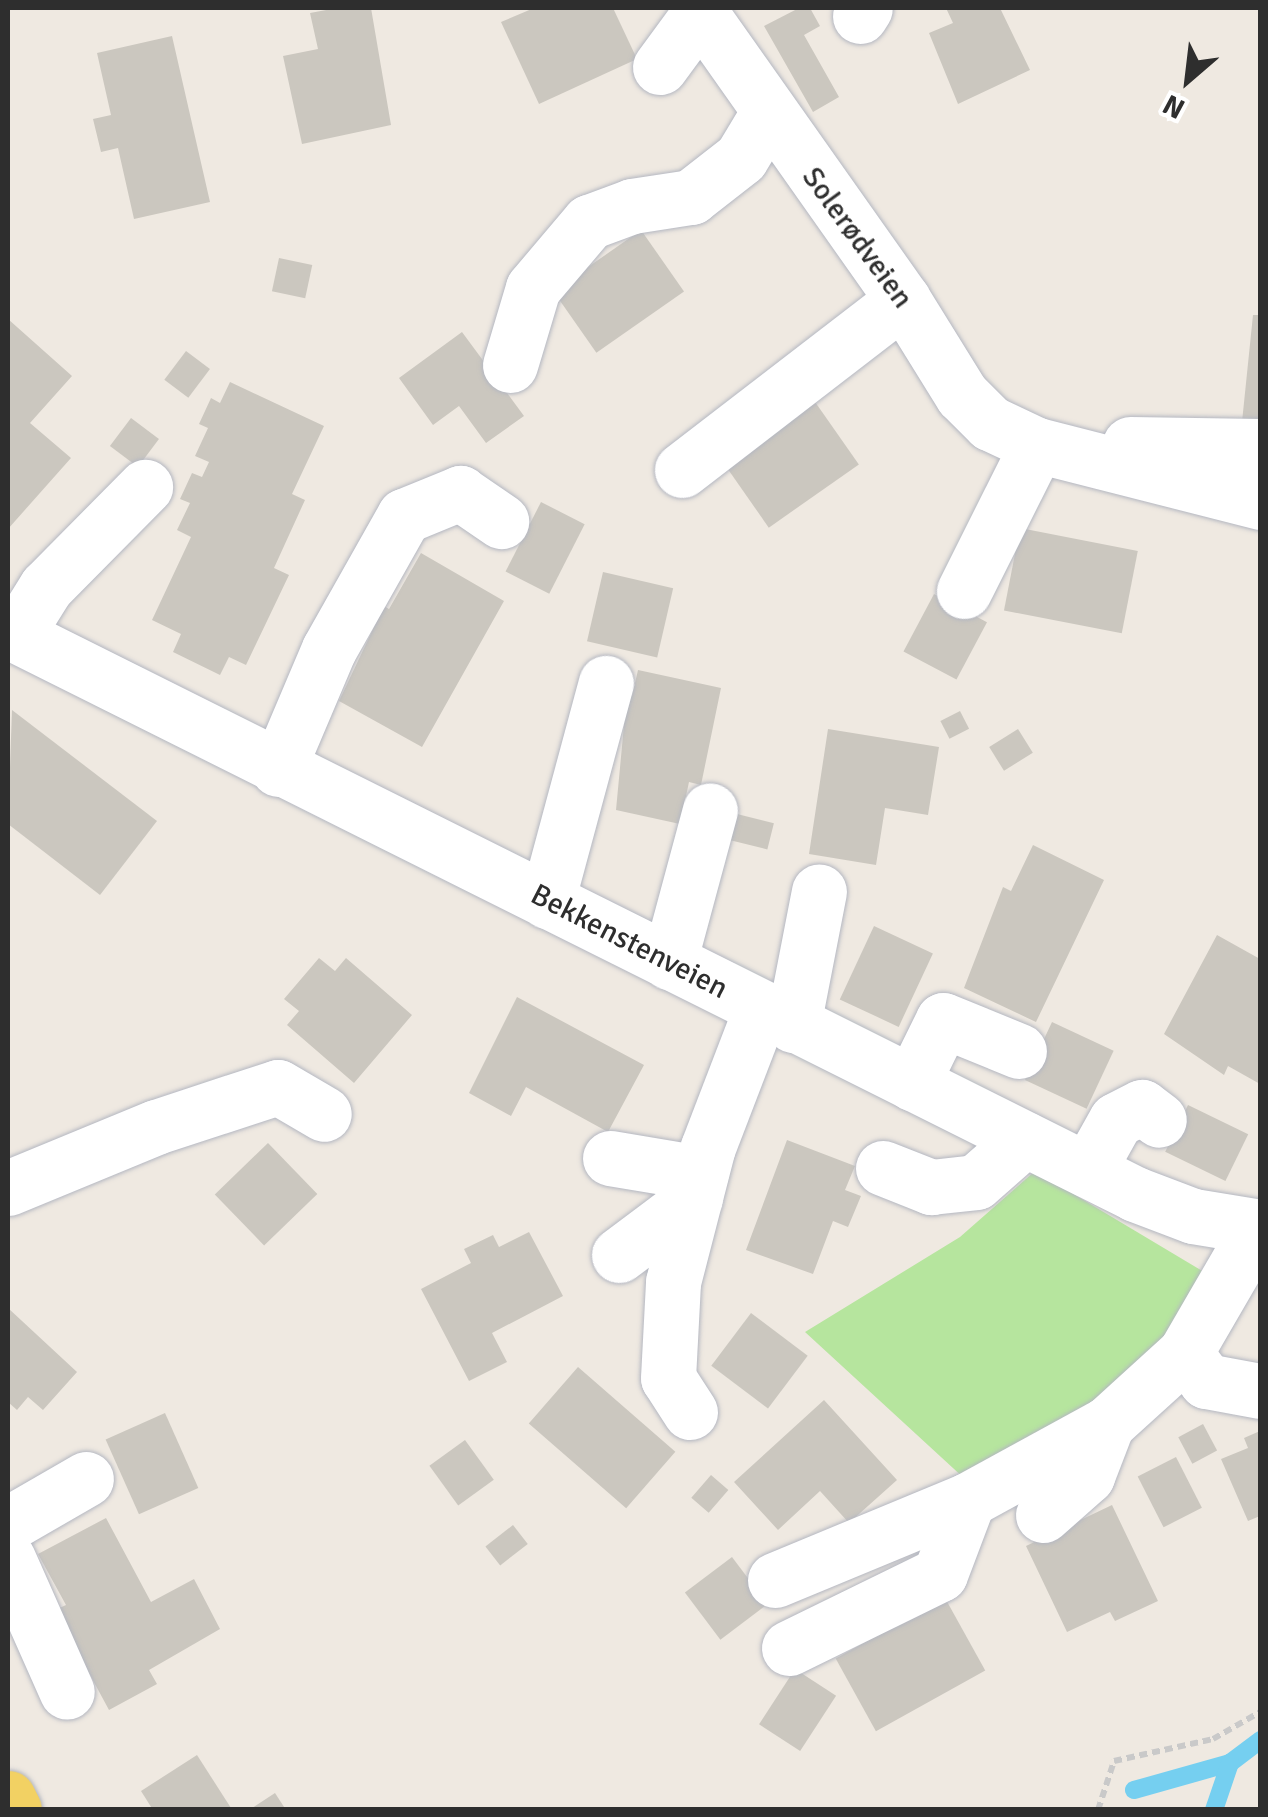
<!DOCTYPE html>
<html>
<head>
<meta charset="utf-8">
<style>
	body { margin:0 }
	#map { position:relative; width:1268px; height:1817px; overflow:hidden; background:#efe9e1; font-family:Signika,sans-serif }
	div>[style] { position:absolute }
	.green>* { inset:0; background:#b6e59e }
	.stream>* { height:18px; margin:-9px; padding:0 9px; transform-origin:9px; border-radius:9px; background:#75cff0 }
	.building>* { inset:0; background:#cbc7bf; transform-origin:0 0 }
	.path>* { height:6px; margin-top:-3px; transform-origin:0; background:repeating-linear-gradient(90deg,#c9c9c9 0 8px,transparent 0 13px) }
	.roads { filter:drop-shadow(0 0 2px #b4b7c1) drop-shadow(0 0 2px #b4b7c1) }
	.minor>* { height:55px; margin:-27.5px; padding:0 27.5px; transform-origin:27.5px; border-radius:27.5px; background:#fff }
	.major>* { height:55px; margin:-27.5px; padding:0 27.5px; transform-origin:27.5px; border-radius:27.5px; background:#f2d163 }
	span { translate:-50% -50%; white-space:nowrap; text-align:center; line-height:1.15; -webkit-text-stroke:10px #fff; paint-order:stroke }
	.street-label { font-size:30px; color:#2e2e2e }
	.frame { position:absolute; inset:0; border:10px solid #2e2e2e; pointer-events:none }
	.north { position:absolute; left:1138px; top:30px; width:100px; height:100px; -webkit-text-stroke:8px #fff; paint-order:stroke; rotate:208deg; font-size:28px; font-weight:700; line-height:40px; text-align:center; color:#2e2e2e }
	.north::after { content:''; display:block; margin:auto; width:35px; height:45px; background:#2e2e2e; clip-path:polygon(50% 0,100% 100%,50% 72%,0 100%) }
</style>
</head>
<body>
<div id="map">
	<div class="green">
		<div style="clip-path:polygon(1035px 1171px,1204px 1272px,1190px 1315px,1112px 1403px,966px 1480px,805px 1332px,960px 1237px)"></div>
	</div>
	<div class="stream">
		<div style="left:1134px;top:1790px;width:100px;rotate:-15.7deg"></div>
		<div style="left:1230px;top:1763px;width:38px;rotate:-37deg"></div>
		<div style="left:1214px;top:1810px;width:50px;rotate:-71.2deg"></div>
	</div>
	<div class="building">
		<div style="clip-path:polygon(337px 8px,371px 8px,391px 125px,302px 144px,283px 56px,318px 49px,310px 13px)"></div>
		<div style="clip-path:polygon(534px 8px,613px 8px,637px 59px,539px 104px,501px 22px)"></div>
		<div style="clip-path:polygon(799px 8px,810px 8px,820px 26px,804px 35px,839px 97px,813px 112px,764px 26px)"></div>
		<div style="clip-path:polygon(946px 8px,1000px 8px,1030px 70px,958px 104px,929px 33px,953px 23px)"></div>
		<div style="clip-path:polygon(172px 36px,210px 202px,134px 219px,118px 148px,101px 152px,93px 119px,111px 115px,97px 53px)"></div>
		<div style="left:641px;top:230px;width:75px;height:107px;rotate:55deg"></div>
		<div style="left:279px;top:258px;width:34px;height:34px;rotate:12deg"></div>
		<div style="clip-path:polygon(1253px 315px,1260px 315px,1260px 423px,1242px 422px)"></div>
		<div style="clip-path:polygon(8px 319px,72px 376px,30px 423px,71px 458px,8px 529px)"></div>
		<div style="clip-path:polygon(462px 332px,524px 416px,486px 443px,459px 406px,433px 425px,399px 378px)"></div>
		<div style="left:186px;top:351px;width:30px;height:36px;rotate:37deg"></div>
		<div style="clip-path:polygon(230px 382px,324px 426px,292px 494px,305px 500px,274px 568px,289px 575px,246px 665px,229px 657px,220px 675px,173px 652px,181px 634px,152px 620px,191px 537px,177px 530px,190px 503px,180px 499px,192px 473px,202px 477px,209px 462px,195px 456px,208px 428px,199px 424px,211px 398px,220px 403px)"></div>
		<div style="left:813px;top:399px;width:80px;height:110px;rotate:55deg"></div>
		<div style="left:131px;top:418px;width:35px;height:35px;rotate:37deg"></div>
		<div style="left:541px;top:502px;width:49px;height:78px;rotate:27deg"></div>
		<div style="left:1020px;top:528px;width:120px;height:84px;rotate:11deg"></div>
		<div style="clip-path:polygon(421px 553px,504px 601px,422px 747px,339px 701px,384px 606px,389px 609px)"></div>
		<div style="left:603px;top:572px;width:72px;height:71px;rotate:13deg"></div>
		<div style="left:934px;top:594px;width:60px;height:65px;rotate:28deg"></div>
		<div style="clip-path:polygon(638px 670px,721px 688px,701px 785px,689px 782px,680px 824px,616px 810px,624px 725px,613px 723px,619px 693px,632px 696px)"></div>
		<div style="clip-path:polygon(12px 710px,157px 821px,100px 895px,8px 824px)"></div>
		<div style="left:960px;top:711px;width:20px;height:22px;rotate:63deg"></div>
		<div style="clip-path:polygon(828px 729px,939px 747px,928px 815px,885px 808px,876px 865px,809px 854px)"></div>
		<div style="left:1018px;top:729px;width:28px;height:34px;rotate:58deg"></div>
		<div style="left:737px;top:814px;width:38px;height:27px;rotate:14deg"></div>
		<div style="clip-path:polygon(1033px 845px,1104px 880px,1036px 1022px,964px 988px,1003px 887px,1011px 891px)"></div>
		<div style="left:874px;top:926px;width:65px;height:81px;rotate:25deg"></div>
		<div style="clip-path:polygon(1217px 935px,1260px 959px,1260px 1084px,1228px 1066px,1224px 1075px,1164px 1034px)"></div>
		<div style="clip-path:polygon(319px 958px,335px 971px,346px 958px,412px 1015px,354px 1083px,287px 1025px,299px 1011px,284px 999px)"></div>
		<div style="clip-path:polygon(517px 997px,644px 1065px,608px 1132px,526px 1087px,511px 1116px,469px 1093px)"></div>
		<div style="left:1052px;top:1022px;width:68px;height:64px;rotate:25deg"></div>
		<div style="left:1188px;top:1105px;width:67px;height:52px;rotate:26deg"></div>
		<div style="clip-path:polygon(787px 1140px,855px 1166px,845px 1190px,861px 1196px,848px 1227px,833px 1221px,813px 1274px,746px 1250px)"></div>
		<div style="left:268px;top:1143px;width:71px;height:74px;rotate:46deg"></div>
		<div style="clip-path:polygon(529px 1232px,563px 1296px,492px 1333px,507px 1362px,469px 1381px,421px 1289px,471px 1263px,464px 1249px,493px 1235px,499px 1247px)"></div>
		<div style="clip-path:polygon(8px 1308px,77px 1372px,43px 1410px,28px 1397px,17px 1410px,8px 1402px)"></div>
		<div style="left:751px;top:1313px;width:71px;height:66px;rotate:37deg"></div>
		<div style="left:578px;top:1367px;width:129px;height:75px;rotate:41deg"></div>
		<div style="clip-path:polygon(824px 1400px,897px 1480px,849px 1523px,820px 1491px,778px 1530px,734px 1482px)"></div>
		<div style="left:165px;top:1413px;width:82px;height:65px;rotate:66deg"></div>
		<div style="left:1203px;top:1424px;width:30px;height:28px;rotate:62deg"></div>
		<div style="clip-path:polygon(1260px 1431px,1260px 1516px,1248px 1521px,1221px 1459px,1248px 1448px,1244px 1438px)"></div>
		<div style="left:465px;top:1440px;width:49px;height:44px;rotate:54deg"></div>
		<div style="left:1176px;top:1457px;width:57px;height:43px;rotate:63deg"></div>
		<div style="left:711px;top:1475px;width:23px;height:30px;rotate:41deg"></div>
		<div style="clip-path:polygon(1112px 1505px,1158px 1601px,1115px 1621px,1110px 1612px,1067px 1632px,1026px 1546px)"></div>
		<div style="clip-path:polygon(106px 1518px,151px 1602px,194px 1579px,220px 1629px,149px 1670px,157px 1684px,109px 1710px,55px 1610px,66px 1605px,38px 1554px)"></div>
		<div style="left:513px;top:1525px;width:24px;height:35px;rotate:52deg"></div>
		<div style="left:732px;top:1557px;width:59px;height:59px;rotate:53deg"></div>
		<div style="left:945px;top:1598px;width:83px;height:125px;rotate:61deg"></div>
		<div style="left:795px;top:1669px;width:49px;height:66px;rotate:33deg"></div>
		<div style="clip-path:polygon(197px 1755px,231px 1808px,153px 1810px,141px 1791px)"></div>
		<div style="clip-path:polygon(275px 1793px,286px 1810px,249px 1810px)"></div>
	</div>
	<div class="path">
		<div style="left:1098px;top:1810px;width:52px;rotate:-71.9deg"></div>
		<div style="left:1114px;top:1761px;width:101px;rotate:-12.5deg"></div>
		<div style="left:1213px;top:1739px;width:54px;rotate:-29.9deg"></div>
	</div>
	<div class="roads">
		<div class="minor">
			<div style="left:697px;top:8px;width:357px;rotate:54.8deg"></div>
			<div style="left:903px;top:300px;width:112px;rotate:58.2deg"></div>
			<div style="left:962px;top:395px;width:40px;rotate:45deg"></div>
			<div style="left:990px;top:423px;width:52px;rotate:25.1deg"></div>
			<div style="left:1037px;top:445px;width:230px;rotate:14.3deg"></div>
			<div style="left:860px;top:16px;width:9px;rotate:-58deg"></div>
			<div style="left:660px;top:67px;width:66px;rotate:-53.7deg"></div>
			<div style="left:510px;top:365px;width:80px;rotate:-73.4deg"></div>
			<div style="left:533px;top:288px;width:87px;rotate:-49.7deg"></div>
			<div style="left:589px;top:222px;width:46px;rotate:-20.4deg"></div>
			<div style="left:632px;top:206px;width:60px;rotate:-8.7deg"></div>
			<div style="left:691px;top:197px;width:63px;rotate:-38deg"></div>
			<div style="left:741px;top:158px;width:52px;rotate:-59deg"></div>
			<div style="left:1130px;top:444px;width:130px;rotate:0.9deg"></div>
			<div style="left:682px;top:470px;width:279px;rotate:-37.6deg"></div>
			<div style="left:964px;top:591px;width:163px;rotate:-63.4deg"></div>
			<div style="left:8px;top:631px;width:1260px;rotate:26.54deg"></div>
			<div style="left:1135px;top:1194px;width:62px;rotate:20.8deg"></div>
			<div style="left:1193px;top:1216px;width:68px;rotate:9.3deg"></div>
			<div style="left:16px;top:635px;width:57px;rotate:-58deg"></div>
			<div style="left:46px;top:587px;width:141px;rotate:-45.3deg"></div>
			<div style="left:278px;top:769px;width:130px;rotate:-67deg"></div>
			<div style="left:329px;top:649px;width:153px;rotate:-60.6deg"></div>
			<div style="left:404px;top:516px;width:61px;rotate:-22.3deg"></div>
			<div style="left:460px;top:493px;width:50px;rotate:34.3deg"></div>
			<div style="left:547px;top:901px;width:226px;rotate:-74.9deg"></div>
			<div style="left:669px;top:962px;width:157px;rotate:-74.9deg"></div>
			<div style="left:793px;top:1025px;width:136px;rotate:-79deg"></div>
			<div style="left:912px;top:1083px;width:70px;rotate:-63.8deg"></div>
			<div style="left:943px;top:1020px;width:82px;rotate:22.2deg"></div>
			<div style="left:610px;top:1158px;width:92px;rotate:9.4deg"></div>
			<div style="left:883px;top:1168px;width:52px;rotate:21.6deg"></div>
			<div style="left:931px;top:1187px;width:45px;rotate:-6.3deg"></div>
			<div style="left:976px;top:1182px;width:65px;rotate:-41.3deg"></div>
			<div style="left:1088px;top:1170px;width:57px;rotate:-60.8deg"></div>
			<div style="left:1116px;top:1120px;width:29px;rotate:-27deg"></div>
			<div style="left:1142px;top:1107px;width:21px;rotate:37deg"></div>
			<div style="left:8px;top:1188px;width:160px;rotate:-22.4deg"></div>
			<div style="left:156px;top:1127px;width:128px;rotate:-18.2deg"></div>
			<div style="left:278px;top:1087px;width:53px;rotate:30.4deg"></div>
			<div style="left:619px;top:1255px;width:95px;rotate:-36.9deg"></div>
			<div style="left:1185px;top:1353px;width:35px;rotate:53deg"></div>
			<div style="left:1206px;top:1381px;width:55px;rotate:10.5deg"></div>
			<div style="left:690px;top:1412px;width:40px;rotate:-122.9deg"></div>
			<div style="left:668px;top:1378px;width:96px;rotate:-87deg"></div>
			<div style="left:673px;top:1282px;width:139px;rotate:-75.5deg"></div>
			<div style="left:708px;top:1147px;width:148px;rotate:-69deg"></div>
			<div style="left:1043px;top:1515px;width:59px;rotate:-41.6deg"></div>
			<div style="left:1087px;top:1476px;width:56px;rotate:-69deg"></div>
			<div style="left:8px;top:1524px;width:90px;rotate:-30deg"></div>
			<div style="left:8px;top:1559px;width:145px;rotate:66.1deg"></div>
			<div style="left:775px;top:1580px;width:209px;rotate:-22.5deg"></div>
			<div style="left:789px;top:1648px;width:168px;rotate:-26.1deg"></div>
			<div style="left:940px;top:1574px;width:79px;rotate:-69.3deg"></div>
			<div style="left:968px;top:1500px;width:158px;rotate:-28.7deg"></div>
			<div style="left:1107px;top:1424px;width:105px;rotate:-42.3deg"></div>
			<div style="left:1185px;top:1353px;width:146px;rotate:-59.9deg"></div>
		</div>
		<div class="major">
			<div style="left:8px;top:1798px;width:13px;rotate:63deg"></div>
		</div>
	</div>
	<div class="street-label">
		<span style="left:857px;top:238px;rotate:54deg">Solerødveien</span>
		<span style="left:629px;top:942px;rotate:27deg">Bekkenstenveien</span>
	</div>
	<div class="frame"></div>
	<div class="north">N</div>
</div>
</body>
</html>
